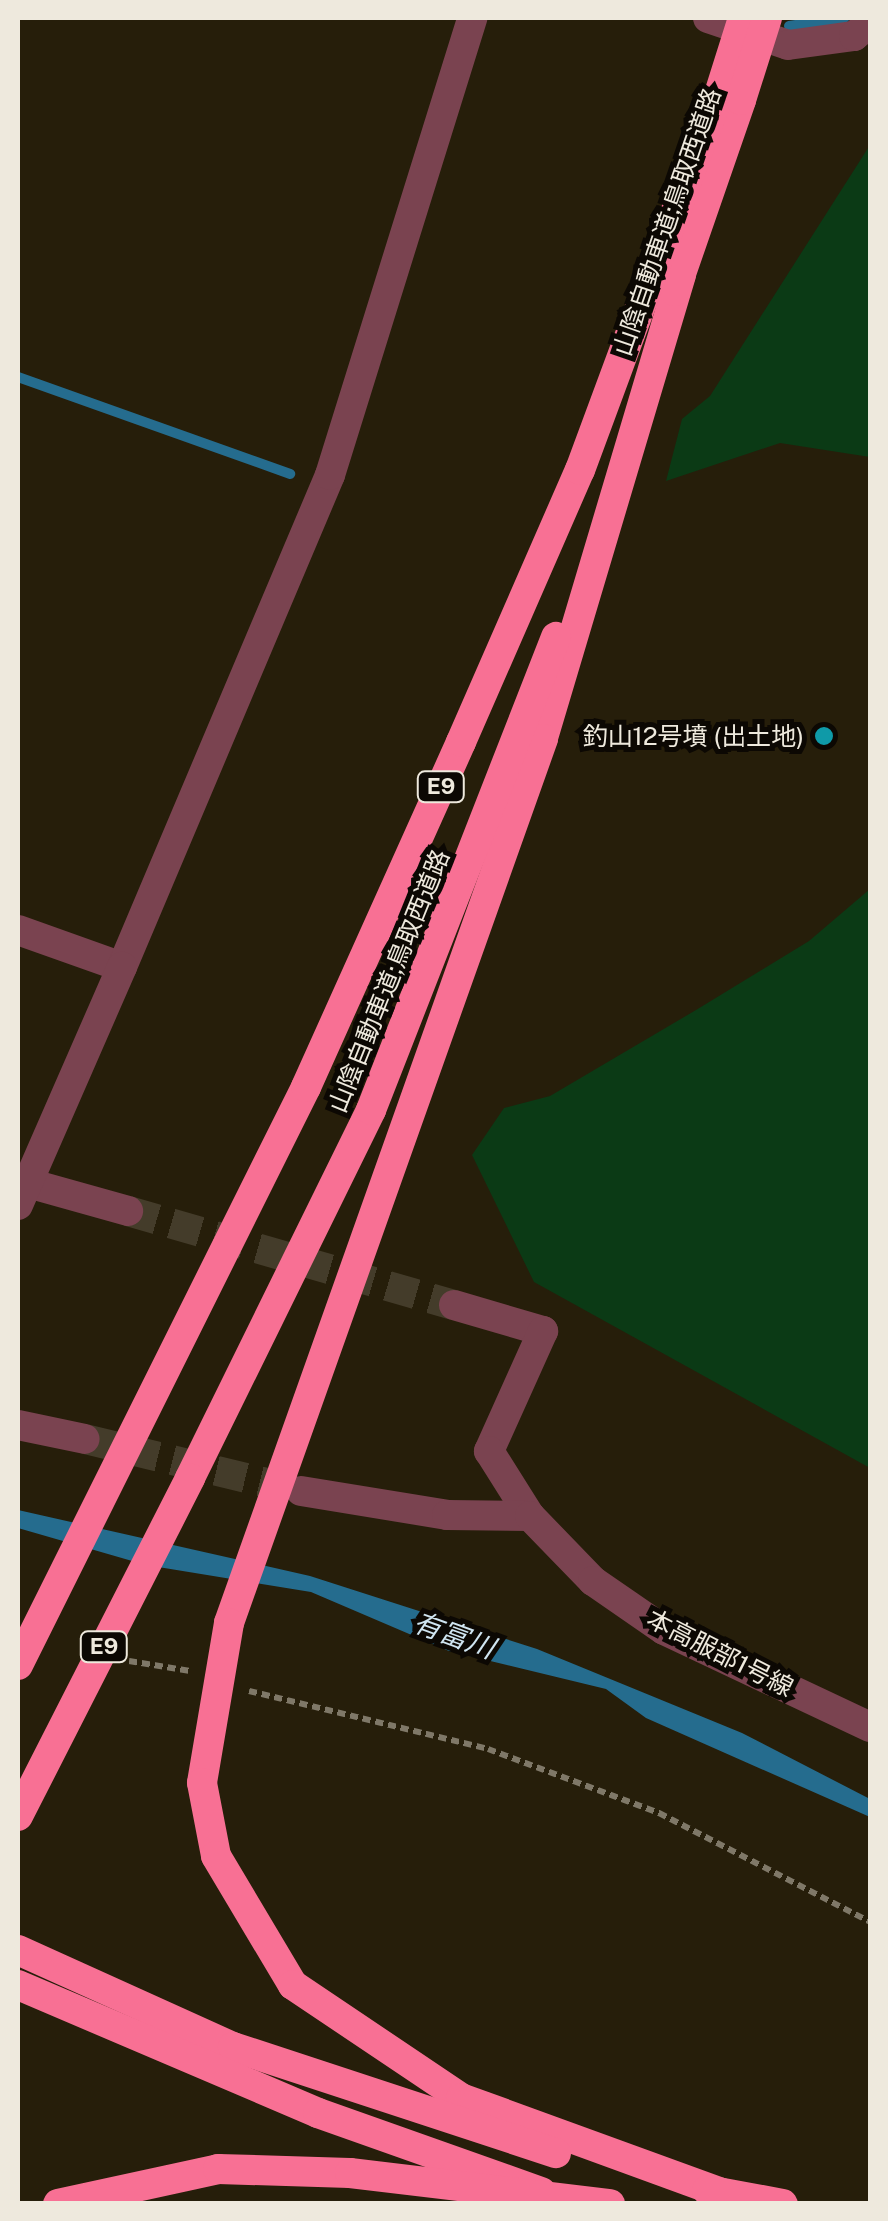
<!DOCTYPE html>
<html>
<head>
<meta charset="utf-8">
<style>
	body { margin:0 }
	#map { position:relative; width:888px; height:2221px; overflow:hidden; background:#261e0a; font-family:"Public Sans","Noto Sans JP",sans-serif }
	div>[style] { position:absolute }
	.green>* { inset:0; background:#0b3a15 }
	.water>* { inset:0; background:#256c8e }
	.stream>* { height:10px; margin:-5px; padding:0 5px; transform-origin:5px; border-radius:5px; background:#256c8e }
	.minor-tunnel>* { height:30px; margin-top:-15px; transform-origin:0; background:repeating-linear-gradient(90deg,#443c2a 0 30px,transparent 0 45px) }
	.path>* { height:6px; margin-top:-3px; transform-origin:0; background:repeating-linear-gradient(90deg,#7f7868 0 8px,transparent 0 13px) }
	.minor>* { height:30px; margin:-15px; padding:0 15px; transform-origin:15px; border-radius:15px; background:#7a4350 }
	.motorway>* { height:30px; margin:-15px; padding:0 15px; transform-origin:15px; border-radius:15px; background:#f87094 }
	.motorway-bridge>* { height:30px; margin:-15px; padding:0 15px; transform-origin:15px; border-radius:15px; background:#f87094 }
	.dots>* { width:28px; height:28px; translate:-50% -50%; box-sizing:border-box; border:5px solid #0c0803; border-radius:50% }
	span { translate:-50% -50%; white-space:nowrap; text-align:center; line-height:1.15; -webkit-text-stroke:10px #0c0803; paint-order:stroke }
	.shield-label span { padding:2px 8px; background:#0c0803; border:2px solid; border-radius:8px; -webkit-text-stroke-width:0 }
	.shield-label { font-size:22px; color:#eee9dd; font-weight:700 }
	.street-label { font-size:25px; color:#eee9dd }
	.poi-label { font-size:25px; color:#eee9dd }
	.right { translate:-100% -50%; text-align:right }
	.water-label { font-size:28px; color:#d0e5f1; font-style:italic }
	.frame { position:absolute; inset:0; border:20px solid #eee9dd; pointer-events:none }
</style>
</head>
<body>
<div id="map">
	<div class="green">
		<div style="clip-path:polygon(870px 145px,870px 457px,780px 443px,666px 481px,682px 419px,710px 396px)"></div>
		<div style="clip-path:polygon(870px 889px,870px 1468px,534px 1282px,472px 1155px,504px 1108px,550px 1096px,696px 1010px,809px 941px)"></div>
	</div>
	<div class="water">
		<div style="clip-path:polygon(18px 1510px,310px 1576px,537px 1649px,742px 1733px,870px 1799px,870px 1817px,646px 1718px,606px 1689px,449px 1651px,311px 1592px,146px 1565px,18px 1528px)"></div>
	</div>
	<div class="stream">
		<div style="left:789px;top:26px;width:56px;rotate:-8.3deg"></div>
		<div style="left:18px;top:377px;width:289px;rotate:19.6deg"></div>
	</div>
	<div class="minor-tunnel">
		<div style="left:128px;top:1211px;width:339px;rotate:16.1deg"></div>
		<div style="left:85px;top:1439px;width:221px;rotate:13.6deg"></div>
	</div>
	<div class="path">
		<div style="left:129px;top:1661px;width:62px;rotate:9.3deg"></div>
		<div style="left:249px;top:1691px;width:246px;rotate:13.6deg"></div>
		<div style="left:488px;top:1749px;width:183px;rotate:20.5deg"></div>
		<div style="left:659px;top:1813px;width:237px;rotate:27.3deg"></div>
	</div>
	<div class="minor">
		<div style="left:708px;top:18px;width:84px;rotate:18.6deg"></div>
		<div style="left:788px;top:45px;width:67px;rotate:-7.8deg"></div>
		<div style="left:854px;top:36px;width:21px;rotate:-39deg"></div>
		<div style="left:18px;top:930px;width:110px;rotate:19.6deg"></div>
		<div style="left:122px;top:967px;width:534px;rotate:-67.08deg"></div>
		<div style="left:330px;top:475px;width:479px;rotate:-72.7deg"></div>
		<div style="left:28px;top:1183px;width:104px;rotate:15.6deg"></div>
		<div style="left:18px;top:1205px;width:260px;rotate:-66.4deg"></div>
		<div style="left:454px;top:1305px;width:93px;rotate:16.3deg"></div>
		<div style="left:543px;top:1331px;width:132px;rotate:114.2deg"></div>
		<div style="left:489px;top:1451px;width:77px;rotate:57.8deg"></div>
		<div style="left:18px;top:1425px;width:68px;rotate:11.8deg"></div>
		<div style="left:301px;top:1491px;width:148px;rotate:9.3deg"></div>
		<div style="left:447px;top:1515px;width:83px;rotate:0.7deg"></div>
		<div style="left:530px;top:1516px;width:91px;rotate:45.9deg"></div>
		<div style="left:593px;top:1581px;width:86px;rotate:34.6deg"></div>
		<div style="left:664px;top:1630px;width:228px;rotate:25.2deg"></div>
	</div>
	<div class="motorway">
		<div style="left:681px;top:275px;width:484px;rotate:106.6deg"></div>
		<div style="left:543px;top:739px;width:938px;rotate:109.56deg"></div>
		<div style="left:229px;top:1623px;width:162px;rotate:99.6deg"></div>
		<div style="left:202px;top:1783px;width:74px;rotate:79.1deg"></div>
		<div style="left:216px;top:1856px;width:150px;rotate:59.2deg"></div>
		<div style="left:293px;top:1985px;width:202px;rotate:33.9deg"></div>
		<div style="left:461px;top:2098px;width:283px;rotate:20deg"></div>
		<div style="left:675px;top:291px;width:202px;rotate:-70.9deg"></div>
		<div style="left:190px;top:1478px;width:410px;rotate:-63.8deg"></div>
		<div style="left:371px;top:1110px;width:508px;rotate:-68.64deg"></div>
		<div style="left:18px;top:1665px;width:646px;rotate:-63.51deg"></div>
		<div style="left:306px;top:1087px;width:378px;rotate:-65.8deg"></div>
		<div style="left:461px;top:742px;width:297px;rotate:-66.4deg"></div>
		<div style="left:580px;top:470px;width:404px;rotate:-69.7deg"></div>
		<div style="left:18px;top:1950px;width:236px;rotate:24.3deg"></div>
		<div style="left:233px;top:2047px;width:340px;rotate:18.2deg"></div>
		<div style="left:18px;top:1985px;width:326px;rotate:23.1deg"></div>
		<div style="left:318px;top:2113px;width:237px;rotate:19.5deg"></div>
		<div style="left:707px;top:2190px;width:77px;rotate:10.4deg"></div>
		<div style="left:58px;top:2204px;width:164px;rotate:-12.3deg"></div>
		<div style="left:218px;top:2169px;width:132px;rotate:1.7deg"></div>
		<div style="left:350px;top:2173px;width:262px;rotate:6.8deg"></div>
	</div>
	<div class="motorway-bridge">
		<div style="left:720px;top:91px;width:77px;rotate:-72.5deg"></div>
		<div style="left:741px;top:100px;width:86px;rotate:-72.4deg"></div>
		<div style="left:18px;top:1816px;width:379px;rotate:-63deg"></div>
	</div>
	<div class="dots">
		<div style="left:824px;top:736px;background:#0f9aa8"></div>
	</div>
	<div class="shield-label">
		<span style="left:441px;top:787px">E9</span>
		<span style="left:104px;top:1647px">E9</span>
	</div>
	<div class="street-label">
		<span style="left:667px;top:222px;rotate:-71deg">山陰自動車道;鳥取西道路</span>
		<span style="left:389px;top:981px;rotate:-68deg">山陰自動車道;鳥取西道路</span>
		<span style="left:720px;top:1653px;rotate:27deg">本高服部1号線</span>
	</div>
	<div class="poi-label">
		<span class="right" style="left:804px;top:736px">釣山12号墳 (出土地)</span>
	</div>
	<div class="water-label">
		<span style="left:454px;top:1635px;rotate:20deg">有富川</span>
	</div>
	<div class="frame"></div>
</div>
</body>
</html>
